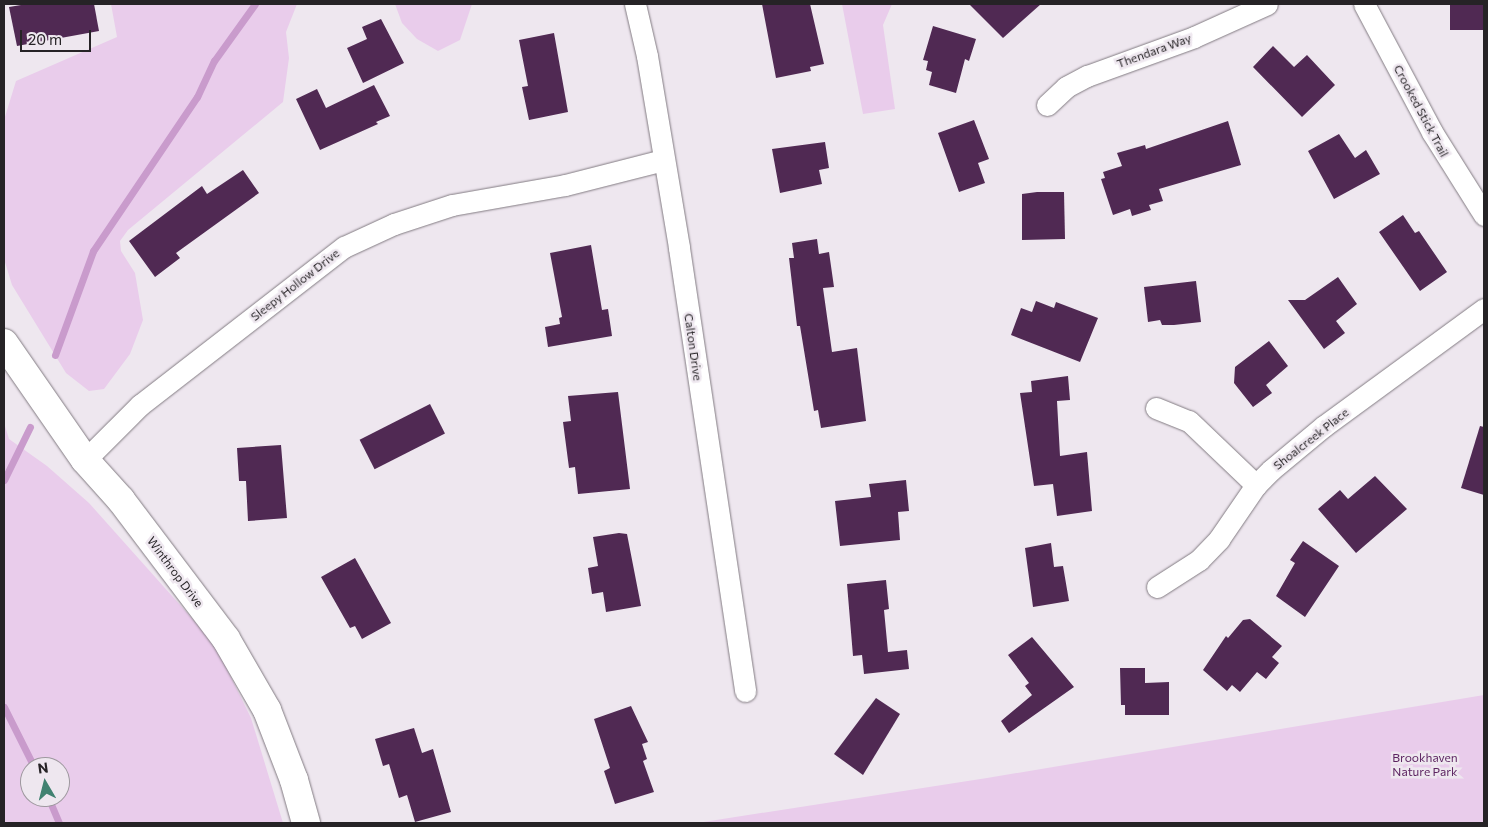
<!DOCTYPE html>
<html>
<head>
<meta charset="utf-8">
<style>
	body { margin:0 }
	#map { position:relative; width:1488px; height:827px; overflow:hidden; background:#eee7ef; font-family:Commissioner,sans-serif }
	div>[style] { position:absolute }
	.green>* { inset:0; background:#e9cceb }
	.stream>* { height:7px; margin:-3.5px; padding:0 3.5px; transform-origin:3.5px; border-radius:3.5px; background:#c99bcc }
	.building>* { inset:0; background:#502953; transform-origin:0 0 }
	.roads { filter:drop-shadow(0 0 1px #827b82) drop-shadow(0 0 1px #827b82) }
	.street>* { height:21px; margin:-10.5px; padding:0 10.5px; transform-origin:10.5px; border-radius:10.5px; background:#fff }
	.secondary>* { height:28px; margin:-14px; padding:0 14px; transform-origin:14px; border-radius:14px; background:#fff }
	span { translate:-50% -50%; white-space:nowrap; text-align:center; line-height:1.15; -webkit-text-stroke:5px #eee7ef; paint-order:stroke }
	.street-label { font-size:12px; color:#262326 }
	.park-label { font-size:12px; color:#5c2461 }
	.frame { position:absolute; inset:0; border:5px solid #262326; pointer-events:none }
	.north { position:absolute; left:20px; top:757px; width:50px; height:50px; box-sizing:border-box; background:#eee7ef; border:1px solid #9e999f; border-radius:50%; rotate:352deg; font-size:14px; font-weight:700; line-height:20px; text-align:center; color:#262326 }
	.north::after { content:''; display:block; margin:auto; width:18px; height:22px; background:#418271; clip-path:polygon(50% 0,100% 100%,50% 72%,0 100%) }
	.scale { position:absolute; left:20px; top:30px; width:71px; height:22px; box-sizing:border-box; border:2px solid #262326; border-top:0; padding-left:6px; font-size:15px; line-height:18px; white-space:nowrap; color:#262326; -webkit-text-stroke:4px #eee7ef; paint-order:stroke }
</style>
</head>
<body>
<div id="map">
	<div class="green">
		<div style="clip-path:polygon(111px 4px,297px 4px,286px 32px,289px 58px,283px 102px,128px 230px,120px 241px,121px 251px,135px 273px,143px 320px,130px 354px,104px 389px,89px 391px,66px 373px,12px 285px,4px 259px,4px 120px,16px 81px,117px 37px)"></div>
		<div style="clip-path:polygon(395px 4px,472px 4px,460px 40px,438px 51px,417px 39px,402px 23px)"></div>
		<div style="clip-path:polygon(842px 4px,892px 4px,883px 25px,895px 109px,863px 114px)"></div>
		<div style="clip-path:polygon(evenodd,4px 423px,9px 439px,47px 466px,89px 503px,214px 643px,251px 718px,283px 823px,4px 823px,4px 423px,30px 767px,60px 767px,60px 797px,30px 797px,30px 767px)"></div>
		<div style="clip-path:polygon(1484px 695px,1484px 823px,697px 823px,987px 778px)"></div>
	</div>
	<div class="stream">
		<div style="left:55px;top:355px;width:111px;rotate:-69.9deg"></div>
		<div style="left:93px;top:251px;width:186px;rotate:-56deg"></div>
		<div style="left:197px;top:97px;width:40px;rotate:-65deg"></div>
		<div style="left:214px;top:61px;width:70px;rotate:-54.3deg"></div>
		<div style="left:4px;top:480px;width:59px;rotate:-63.9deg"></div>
		<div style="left:4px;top:707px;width:67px;rotate:63.4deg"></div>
		<div style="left:48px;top:797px;width:28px;rotate:67deg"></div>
	</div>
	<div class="building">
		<div style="clip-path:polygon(27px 4px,94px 4px,99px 31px,17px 46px,9px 7px)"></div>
		<div style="clip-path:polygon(762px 4px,810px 4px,824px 64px,810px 67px,811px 71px,776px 78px)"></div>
		<div style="clip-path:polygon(969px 4px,1041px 4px,1003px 38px)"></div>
		<div style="left:1450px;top:4px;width:34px;height:26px"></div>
		<div style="clip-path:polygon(381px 19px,404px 63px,363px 83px,347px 48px,367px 39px,362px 27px)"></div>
		<div style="clip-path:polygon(933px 26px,976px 39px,969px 61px,965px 59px,956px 93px,929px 85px,932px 72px,926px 70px,928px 61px,923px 60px)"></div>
		<div style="clip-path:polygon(554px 33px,568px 112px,529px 120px,522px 87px,528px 86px,519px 40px)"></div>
		<div style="clip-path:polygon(1273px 46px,1294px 67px,1307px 55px,1335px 85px,1302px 117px,1253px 67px)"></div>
		<div style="clip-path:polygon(374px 85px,390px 116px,376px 122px,378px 124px,320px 150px,296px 99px,317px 89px,326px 108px)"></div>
		<div style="clip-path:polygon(974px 120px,989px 159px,978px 163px,985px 183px,959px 192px,938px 133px)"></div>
		<div style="clip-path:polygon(1228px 121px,1241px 165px,1159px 189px,1163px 201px,1149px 205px,1151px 210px,1132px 216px,1130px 209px,1113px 215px,1101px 179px,1105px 178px,1103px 172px,1122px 166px,1117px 153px,1145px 145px,1146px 149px)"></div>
		<div style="clip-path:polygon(1339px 134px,1355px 158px,1366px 150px,1380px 174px,1334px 199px,1308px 151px)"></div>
		<div style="clip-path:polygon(825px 142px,829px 168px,819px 170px,822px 184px,780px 193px,772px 149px)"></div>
		<div style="clip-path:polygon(243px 170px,259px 193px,176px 253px,180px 258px,155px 277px,129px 241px,202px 186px,207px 194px)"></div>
		<div style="clip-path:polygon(1037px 192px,1064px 192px,1065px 239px,1022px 240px,1022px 194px)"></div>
		<div style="clip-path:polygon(1403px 215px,1415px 233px,1419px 231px,1447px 272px,1420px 291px,1379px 232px)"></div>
		<div style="clip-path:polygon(817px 239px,819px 254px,829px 252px,834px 287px,823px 288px,832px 352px,857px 348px,866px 421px,821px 428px,818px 410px,814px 411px,800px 326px,797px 326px,789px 258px,794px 258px,792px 243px)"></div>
		<div style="clip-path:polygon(591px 245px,602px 310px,608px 309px,612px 336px,548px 347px,545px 327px,560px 324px,559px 318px,562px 317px,550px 253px)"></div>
		<div style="clip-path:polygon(1338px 277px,1357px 304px,1336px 321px,1345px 333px,1324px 349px,1288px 300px,1305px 300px)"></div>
		<div style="clip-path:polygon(1196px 281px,1201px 322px,1174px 325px,1162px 325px,1160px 320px,1148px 322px,1144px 287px)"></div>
		<div style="clip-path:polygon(1036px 301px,1054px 308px,1056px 302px,1098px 318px,1080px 362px,1011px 335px,1021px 308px,1032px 312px)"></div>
		<div style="clip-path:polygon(1269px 341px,1288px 366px,1266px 385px,1272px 393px,1253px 407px,1234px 383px,1235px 367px)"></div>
		<div style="clip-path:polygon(1068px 376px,1070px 400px,1057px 401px,1060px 456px,1087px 452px,1092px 511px,1057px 516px,1053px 484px,1034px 486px,1020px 393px,1032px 392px,1031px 381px)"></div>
		<div style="clip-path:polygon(618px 392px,630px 489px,578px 494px,575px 467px,569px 468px,563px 422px,571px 421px,568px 396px)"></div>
		<div style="left:430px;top:404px;width:33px;height:79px;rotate:63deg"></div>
		<div style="clip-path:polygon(1480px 426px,1484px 427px,1484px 495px,1461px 488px)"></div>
		<div style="clip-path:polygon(281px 445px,287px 518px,248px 521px,246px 481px,239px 481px,237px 448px)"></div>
		<div style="clip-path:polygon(1375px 476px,1407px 509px,1356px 553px,1318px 509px,1340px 490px,1348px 499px)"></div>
		<div style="clip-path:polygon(906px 480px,909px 511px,898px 512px,900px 540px,840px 546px,835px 501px,871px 497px,869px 484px)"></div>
		<div style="clip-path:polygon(619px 533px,627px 534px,641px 606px,606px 612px,603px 592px,592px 594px,588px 568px,598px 566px,593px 537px)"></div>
		<div style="clip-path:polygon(1303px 541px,1339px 566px,1305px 617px,1276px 596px,1295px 563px,1290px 560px)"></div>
		<div style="clip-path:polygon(1051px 543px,1054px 567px,1063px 566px,1069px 601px,1033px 607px,1025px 548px)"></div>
		<div style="clip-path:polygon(355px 558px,391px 623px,362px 639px,355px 626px,350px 628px,321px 577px)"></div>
		<div style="clip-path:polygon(886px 580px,889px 609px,884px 610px,888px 652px,907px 650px,909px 669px,864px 674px,862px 655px,853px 656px,847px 584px)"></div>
		<div style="clip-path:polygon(1250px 619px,1282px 646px,1272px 657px,1279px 663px,1266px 679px,1257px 672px,1240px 692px,1232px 685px,1227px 691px,1203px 670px,1226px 636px,1228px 638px,1243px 620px)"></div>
		<div style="clip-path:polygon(1032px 637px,1074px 687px,1009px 733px,1001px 721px,1032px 695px,1025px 686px,1029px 683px,1008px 655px)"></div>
		<div style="clip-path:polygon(1120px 668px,1145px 668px,1145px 683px,1169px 682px,1169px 715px,1125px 715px,1125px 705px,1121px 705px)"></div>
		<div style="clip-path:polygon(876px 698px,900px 714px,863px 775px,834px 754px)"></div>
		<div style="clip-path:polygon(631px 706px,648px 742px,642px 744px,647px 759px,643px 761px,654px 792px,615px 804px,604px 771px,610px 768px,594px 719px)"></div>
		<div style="clip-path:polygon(414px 728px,422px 753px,433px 749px,451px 812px,415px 822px,407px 795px,399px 798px,389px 764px,383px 766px,375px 739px)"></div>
	</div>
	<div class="roads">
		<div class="street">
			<div style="left:635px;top:4px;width:53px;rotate:77deg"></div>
			<div style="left:647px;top:56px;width:195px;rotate:80.5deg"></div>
			<div style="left:679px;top:248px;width:448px;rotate:81.5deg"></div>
			<div style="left:1364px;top:4px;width:145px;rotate:62deg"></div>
			<div style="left:1432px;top:132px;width:98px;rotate:57.9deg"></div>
			<div style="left:1047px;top:105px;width:26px;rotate:-43deg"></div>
			<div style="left:1066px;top:87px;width:24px;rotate:-28deg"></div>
			<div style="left:1087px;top:76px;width:114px;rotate:-20deg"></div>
			<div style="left:1194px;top:37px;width:80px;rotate:-24.3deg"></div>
			<div style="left:1156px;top:408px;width:35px;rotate:22deg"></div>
			<div style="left:1189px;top:421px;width:93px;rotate:43.7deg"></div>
			<div style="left:85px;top:460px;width:78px;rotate:-45deg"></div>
			<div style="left:140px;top:405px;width:258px;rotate:-37.8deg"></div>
			<div style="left:344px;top:247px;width:55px;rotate:-24.7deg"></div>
			<div style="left:394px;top:224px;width:61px;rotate:-18.1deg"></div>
			<div style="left:452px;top:205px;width:115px;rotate:-10deg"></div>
			<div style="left:565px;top:185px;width:101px;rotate:-14.3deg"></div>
			<div style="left:1157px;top:587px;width:50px;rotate:-32.7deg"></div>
			<div style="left:1199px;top:560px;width:29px;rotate:-46deg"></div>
			<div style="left:1219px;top:539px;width:65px;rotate:-55.6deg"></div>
			<div style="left:1256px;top:485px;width:21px;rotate:-45deg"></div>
			<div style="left:1271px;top:470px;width:69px;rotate:-39.7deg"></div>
			<div style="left:1324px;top:426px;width:198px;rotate:-36.2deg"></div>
		</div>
		<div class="secondary">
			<div style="left:4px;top:343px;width:142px;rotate:55.3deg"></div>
			<div style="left:85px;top:460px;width:54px;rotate:48deg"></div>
			<div style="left:121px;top:500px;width:174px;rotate:52.9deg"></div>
			<div style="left:226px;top:639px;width:82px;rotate:60deg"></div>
			<div style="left:267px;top:710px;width:75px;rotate:68.9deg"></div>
			<div style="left:294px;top:780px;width:45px;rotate:74.4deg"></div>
		</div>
	</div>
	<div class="street-label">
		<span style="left:1154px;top:51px;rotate:-20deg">Thendara Way</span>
		<span style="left:1421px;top:111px;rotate:62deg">Crooked Stick Trail</span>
		<span style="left:295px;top:285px;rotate:-38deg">Sleepy Hollow Drive</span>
		<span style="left:693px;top:347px;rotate:82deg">Calton Drive</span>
		<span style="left:1311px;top:439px;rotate:-38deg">Shoalcreek Place</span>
		<span style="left:175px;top:572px;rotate:53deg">Winthrop Drive</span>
	</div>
	<div class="park-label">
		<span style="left:1425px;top:765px">Brookhaven<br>Nature Park</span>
	</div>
	<div class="frame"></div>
	<div class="north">N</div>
	<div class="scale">20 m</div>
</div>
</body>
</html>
